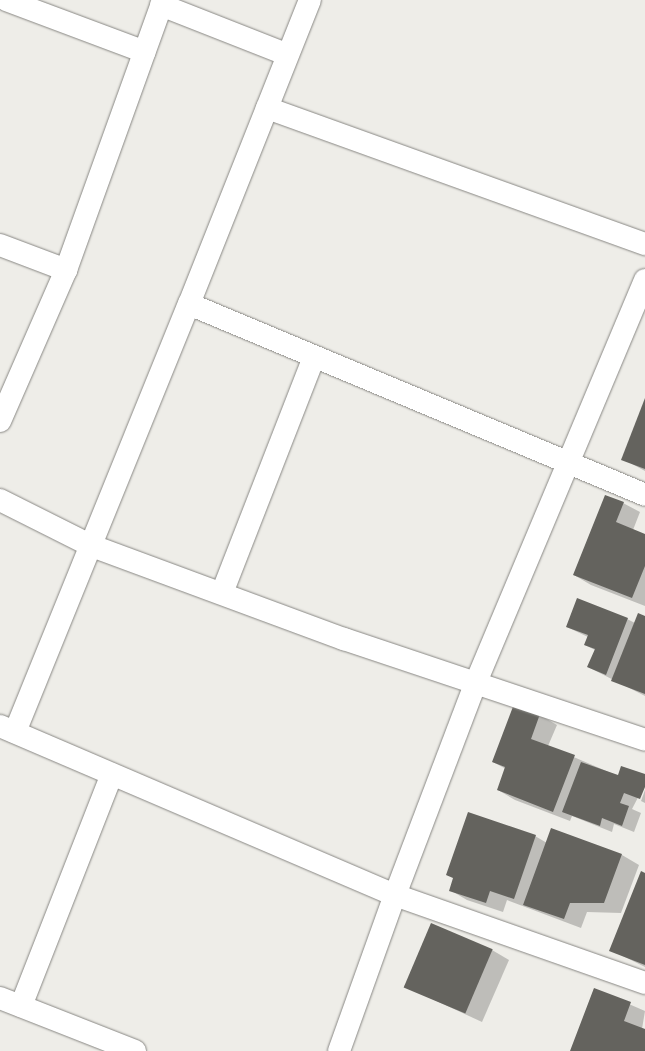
<!DOCTYPE html>
<html>
<head>
<meta charset="utf-8">
<style>
	body { margin:0 }
	#map { position:relative; width:645px; height:1051px; overflow:hidden; background:#eeede8; font-family:"Varela Round",sans-serif }
	div>[style] { position:absolute }
	.shadow>* { inset:0; background:#0003 }
	.building>* { inset:0; background:#64635e; transform-origin:0 0 }
	.roads { filter:drop-shadow(0 0 1px #888783) drop-shadow(0 0 1px #888783) }
	.street>* { height:22px; margin:-11px; padding:0 11px; transform-origin:11px; border-radius:11px; background:#fff }
	.secondary>* { height:22px; margin:-11px; padding:0 11px; transform-origin:11px; border-radius:11px; background:#fff }
	span { translate:-50% -50%; white-space:nowrap; text-align:center; line-height:1.15; -webkit-text-stroke:4px #fbfaf5; paint-order:stroke }
</style>
</head>
<body>
<div id="map">
	<div class="shadow">
		<div style="clip-path:polygon(645px 401px,645px 471px,623px 459px)"></div>
		<div style="clip-path:polygon(623px 503px,640px 512px,633px 530px,645px 535px,645px 606px,591px 585px,574px 575px)"></div>
		<div style="clip-path:polygon(645px 617px,645px 696px,588px 667px,595px 650px,585px 645px,588px 637px,567px 627px,627px 619px,635px 623px)"></div>
		<div style="clip-path:polygon(540px 715px,557px 725px,548px 746px,618px 776px,645px 775px,645px 784px,632px 809px,641px 813px,634px 832px,614px 824px,612px 832px,572px 816px,570px 821px,515px 800px,498px 790px,506px 769px,493px 762px)"></div>
		<div style="clip-path:polygon(645px 790px,645px 803px,641px 801px)"></div>
		<div style="clip-path:polygon(552px 829px,622px 855px,639px 865px,621px 913px,587px 912px,581px 928px,507px 900px,503px 912px,467px 900px,450px 890px,535px 836px,547px 843px)"></div>
		<div style="clip-path:polygon(645px 874px,645px 967px,611px 950px)"></div>
		<div style="clip-path:polygon(492px 950px,509px 960px,482px 1022px,404px 986px)"></div>
		<div style="clip-path:polygon(594px 989px,645px 1011px,642px 1029px,645px 1030px,645px 1051px,571px 1051px)"></div>
	</div>
	<div class="building">
		<div style="clip-path:polygon(645px 398px,645px 469px,621px 460px)"></div>
		<div style="clip-path:polygon(605px 495px,624px 502px,616px 522px,645px 534px,645px 566px,632px 598px,573px 575px)"></div>
		<div style="clip-path:polygon(577px 598px,628px 618px,606px 675px,587px 667px,595px 649px,584px 645px,588px 635px,566px 627px)"></div>
		<div style="clip-path:polygon(638px 613px,645px 616px,645px 694px,611px 681px)"></div>
		<div style="clip-path:polygon(514px 704px,540px 714px,531px 739px,575px 755px,553px 812px,497px 790px,505px 767px,492px 762px)"></div>
		<div style="clip-path:polygon(581px 762px,618px 775px,621px 766px,645px 774px,645px 787px,640px 799px,624px 793px,620px 803px,629px 806px,622px 826px,602px 818px,600px 826px,562px 812px)"></div>
		<div style="clip-path:polygon(468px 812px,536px 835px,514px 899px,490px 891px,486px 903px,449px 891px,453px 878px,446px 875px)"></div>
		<div style="clip-path:polygon(551px 828px,622px 854px,604px 903px,570px 903px,564px 919px,523px 905px)"></div>
		<div style="clip-path:polygon(641px 871px,645px 873px,645px 965px,609px 951px)"></div>
		<div style="left:431px;top:923px;width:67px;height:70px;rotate:23deg"></div>
		<div style="clip-path:polygon(594px 988px,631px 1002px,624px 1021px,645px 1029px,645px 1051px,570px 1051px)"></div>
	</div>
	<div class="roads">
		<div class="street">
			<div style="left:6px;top:0;width:148px;rotate:20.5deg"></div>
			<div style="left:161px;top:5px;width:136px;rotate:21.5deg"></div>
			<div style="left:267px;top:108px;width:402px;rotate:19.8deg"></div>
			<div style="left:0;top:245px;width:71px;rotate:20.7deg"></div>
			<div style="left:189px;top:304px;width:327px;rotate:-68.3deg"></div>
			<div style="left:0;top:421px;width:165px;rotate:-66.4deg"></div>
			<div style="left:66px;top:270px;width:287px;rotate:-70.2deg"></div>
			<div style="left:0;top:500px;width:103px;rotate:26.6deg"></div>
			<div style="left:92px;top:546px;width:269px;rotate:20.3deg"></div>
			<div style="left:344px;top:639px;width:317px;rotate:18.5deg"></div>
			<div style="left:222px;top:593px;width:253px;rotate:-68.7deg"></div>
			<div style="left:0;top:726px;width:430px;rotate:23.2deg"></div>
			<div style="left:395px;top:895px;width:265px;rotate:19.4deg"></div>
			<div style="left:15px;top:732px;width:462px;rotate:-67.9deg"></div>
			<div style="left:189px;top:304px;width:494px;rotate:22.7deg"></div>
			<div style="left:0;top:998px;width:145px;rotate:21.4deg"></div>
			<div style="left:21px;top:1006px;width:249px;rotate:-68.6deg"></div>
		</div>
		<div class="secondary">
			<div style="left:339px;top:1051px;width:166px;rotate:-70.3deg"></div>
			<div style="left:395px;top:895px;width:228px;rotate:-69.2deg"></div>
			<div style="left:476px;top:682px;width:436px;rotate:-67.2deg"></div>
		</div>
	</div>
</div>
</body>
</html>
